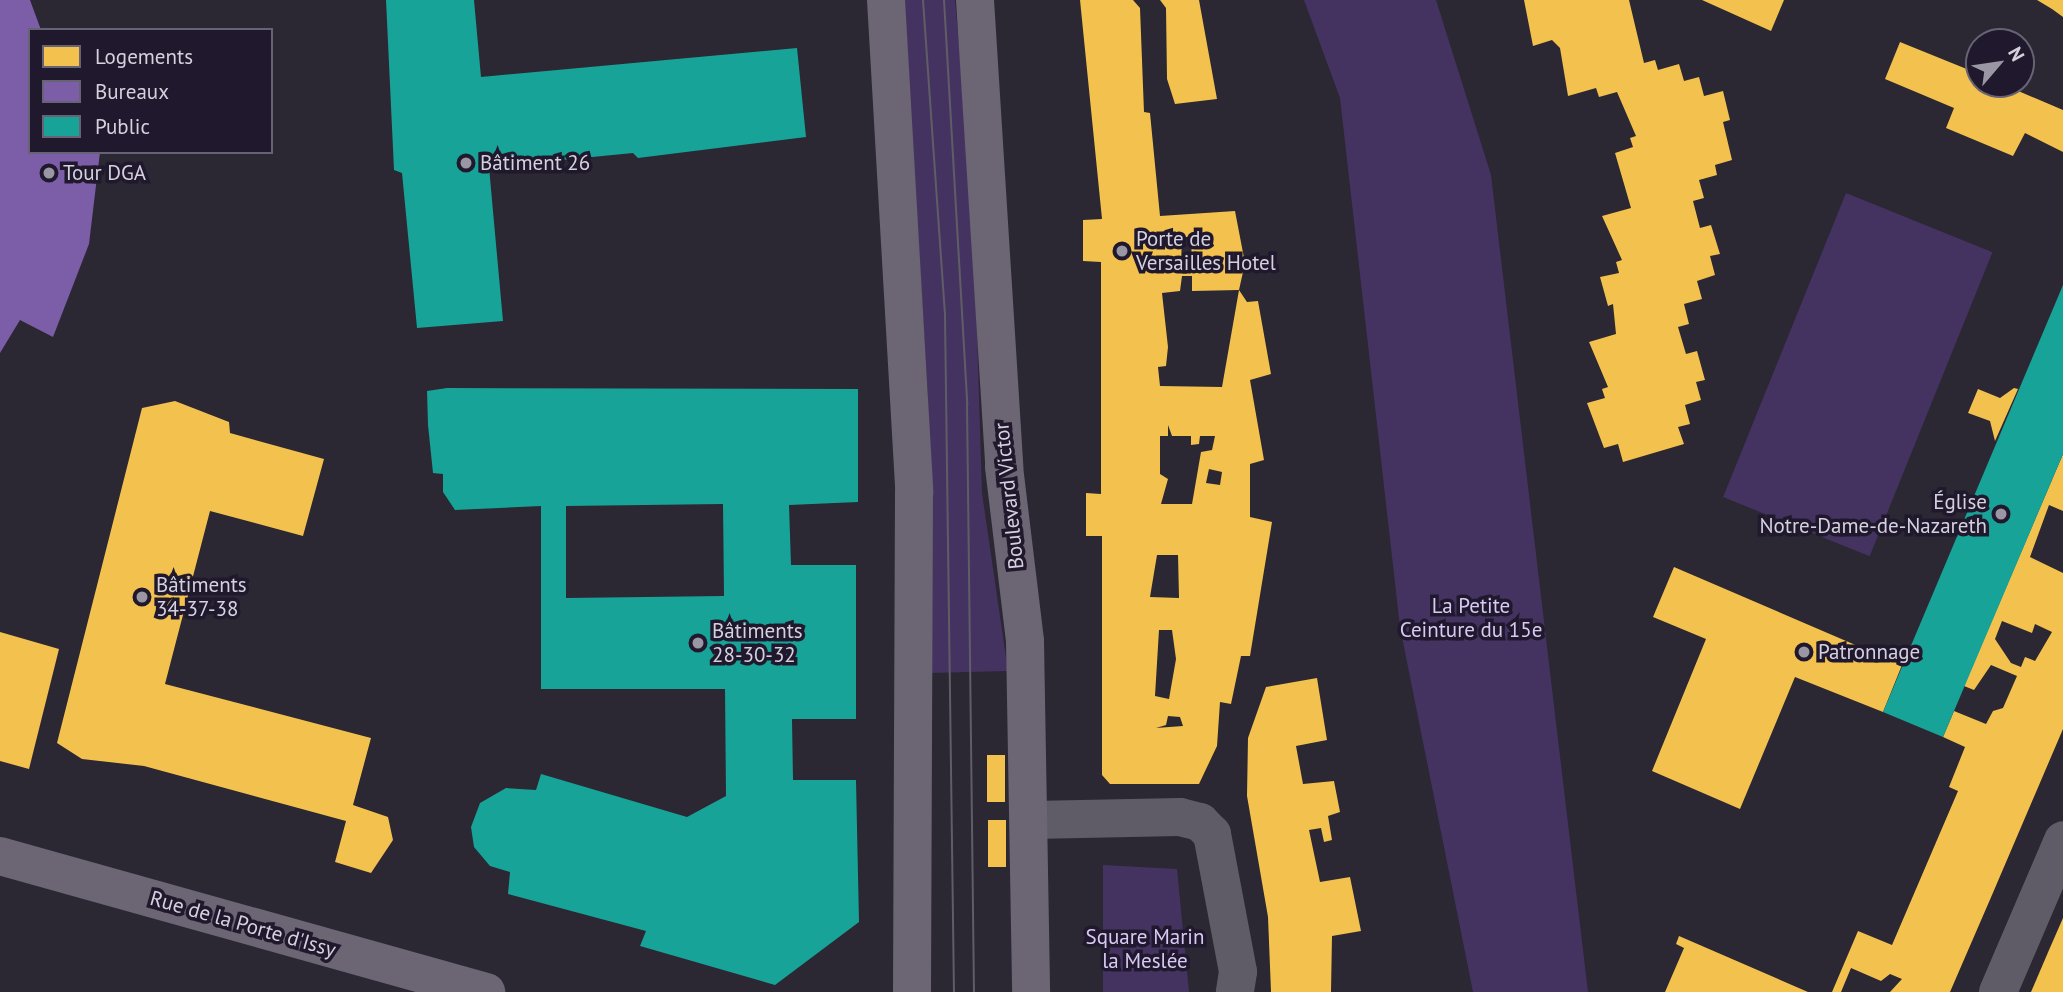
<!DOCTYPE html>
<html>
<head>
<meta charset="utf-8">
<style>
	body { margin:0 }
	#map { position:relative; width:2063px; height:992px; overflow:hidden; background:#2b2733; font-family:"PT Sans",sans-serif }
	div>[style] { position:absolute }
	.green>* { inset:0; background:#443360; transform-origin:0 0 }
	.homes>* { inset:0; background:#f2c14e; transform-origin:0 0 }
	.offices>* { inset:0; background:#7b5ea7 }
	.public>* { inset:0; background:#17a398 }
	.minor>* { height:38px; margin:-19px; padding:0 19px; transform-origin:19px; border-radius:19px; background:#605c67 }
	.major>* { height:38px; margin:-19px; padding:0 19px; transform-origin:19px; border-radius:19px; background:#6b6574 }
	.tram>* { height:2px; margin:-1px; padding:0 1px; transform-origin:1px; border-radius:1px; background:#615d67 }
	.dots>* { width:19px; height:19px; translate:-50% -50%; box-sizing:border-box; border:4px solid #20192d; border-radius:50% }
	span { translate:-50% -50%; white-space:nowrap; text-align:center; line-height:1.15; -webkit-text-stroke:7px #20192d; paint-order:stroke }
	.poi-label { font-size:21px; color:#d5d1df }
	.left { translate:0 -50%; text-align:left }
	.right { translate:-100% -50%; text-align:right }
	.street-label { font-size:21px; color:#d5d1df }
	.park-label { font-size:21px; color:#d8caf4 }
	.legend { position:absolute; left:28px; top:28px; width:245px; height:126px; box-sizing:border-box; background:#20192d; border:2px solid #686374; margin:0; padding:9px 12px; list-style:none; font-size:21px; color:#d5d1df }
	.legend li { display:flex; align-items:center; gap:14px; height:35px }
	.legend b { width:35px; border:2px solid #686374 }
	.north { position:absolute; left:1965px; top:28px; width:70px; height:70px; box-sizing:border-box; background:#20192d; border:2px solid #686374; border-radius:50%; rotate:61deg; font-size:19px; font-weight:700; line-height:28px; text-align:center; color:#d5d1df }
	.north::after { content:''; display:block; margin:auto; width:24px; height:32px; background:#9a96a3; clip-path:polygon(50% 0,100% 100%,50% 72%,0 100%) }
</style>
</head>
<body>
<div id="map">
	<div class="green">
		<div style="clip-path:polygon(903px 0,955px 0,973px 202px,982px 493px,1008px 671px,930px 673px,928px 396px)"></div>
		<div style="clip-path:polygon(1304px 0,1436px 0,1491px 175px,1588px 992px,1473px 992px,1400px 627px,1340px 98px)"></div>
		<div style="left:1846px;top:193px;width:158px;height:328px;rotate:22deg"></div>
		<div style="clip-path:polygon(1103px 865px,1177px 869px,1189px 992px,1103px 992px)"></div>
	</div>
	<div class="homes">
		<div style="clip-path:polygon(evenodd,1080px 0,1133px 0,1140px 8px,1144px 112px,1150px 113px,1160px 216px,1235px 211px,1245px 263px,1239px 290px,1192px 291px,1192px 276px,1182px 276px,1180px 291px,1162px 293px,1168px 347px,1166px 366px,1158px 367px,1160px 386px,1222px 387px,1239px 290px,1247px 302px,1258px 301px,1271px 374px,1250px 380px,1264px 460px,1250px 464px,1250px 517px,1272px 522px,1250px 656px,1241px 656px,1231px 704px,1220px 702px,1217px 746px,1199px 784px,1110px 784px,1102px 775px,1102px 536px,1086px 536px,1086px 493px,1101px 494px,1101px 262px,1083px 261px,1083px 220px,1102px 219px,1080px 0,1182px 237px,1192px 237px,1191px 264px,1181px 264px,1182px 237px,1080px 0,1168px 425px,1172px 436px,1191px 436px,1191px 445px,1199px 444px,1200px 436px,1215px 436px,1212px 450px,1201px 452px,1192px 504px,1161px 504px,1168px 479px,1160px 474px,1160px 436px,1168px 436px,1168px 425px,1080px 0,1209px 469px,1222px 472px,1220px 485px,1206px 483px,1209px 469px,1080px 0,1157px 555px,1178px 555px,1179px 598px,1150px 597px,1157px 555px,1080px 0,1159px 630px,1172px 630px,1176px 659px,1169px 699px,1155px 696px,1159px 630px,1080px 0,1168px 716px,1180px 717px,1183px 726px,1156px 728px,1166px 725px,1168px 716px)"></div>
		<div style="clip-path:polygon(1160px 0,1199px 0,1217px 99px,1175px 104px,1167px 79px,1166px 8px)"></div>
		<div style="clip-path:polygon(1524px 0,1629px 0,1644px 63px,1655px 60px,1658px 70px,1679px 64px,1684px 81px,1699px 77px,1704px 96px,1723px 91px,1730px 120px,1723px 122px,1732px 160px,1715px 165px,1717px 175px,1699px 180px,1704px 198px,1693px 201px,1700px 228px,1711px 225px,1720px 254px,1710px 256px,1715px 275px,1697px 281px,1702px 299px,1684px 304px,1689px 324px,1678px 327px,1686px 354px,1697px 351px,1705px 380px,1696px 382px,1701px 400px,1685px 405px,1690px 424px,1678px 427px,1684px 444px,1623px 462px,1618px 444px,1604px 448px,1587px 403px,1605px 398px,1602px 389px,1608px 387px,1589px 342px,1616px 334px,1613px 304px,1608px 306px,1600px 277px,1619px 273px,1616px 262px,1622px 260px,1602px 216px,1631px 208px,1615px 153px,1633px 147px,1630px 138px,1636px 136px,1617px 92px,1599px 97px,1596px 88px,1568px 96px,1560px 48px,1552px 40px,1533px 46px)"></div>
		<div style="clip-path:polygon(1702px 0,1784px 0,1771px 31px)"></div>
		<div style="clip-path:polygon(2037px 0,2063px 0,2063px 17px,2052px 9px)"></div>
		<div style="clip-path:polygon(1900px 42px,1979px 74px,1979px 84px,2002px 84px,2063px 110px,2063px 152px,2025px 133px,2013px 156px,1946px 128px,1954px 108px,1885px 79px)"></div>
		<div style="clip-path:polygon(2014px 388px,2018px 389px,1995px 441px,1990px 421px,1968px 413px,1978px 389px,2000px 398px)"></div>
		<div style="clip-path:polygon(175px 401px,229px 422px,230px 433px,324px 459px,303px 536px,210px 511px,165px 684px,371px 738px,353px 805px,388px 817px,393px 840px,371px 873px,335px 862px,346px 821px,144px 766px,82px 759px,57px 743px,142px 408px)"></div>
		<div style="clip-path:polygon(evenodd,2063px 454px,2063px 511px,2049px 505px,2030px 557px,2063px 573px,2063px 729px,1992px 895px,1950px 992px,1890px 992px,1902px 979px,1890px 974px,1881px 981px,1851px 968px,1841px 992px,1832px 992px,1858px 931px,1892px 945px,1958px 791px,1949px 787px,1965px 747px,1943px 737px,1954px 711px,1986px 724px,1993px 711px,2003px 708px,2017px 676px,1991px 665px,1974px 690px,1964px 686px,2063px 454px,2002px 621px,2032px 633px,2035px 624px,2052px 632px,2035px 661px,2025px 657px,2021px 667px,2011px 663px,1995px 639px,2002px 621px)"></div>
		<div style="clip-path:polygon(1674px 567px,1902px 665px,1883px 712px,1795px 677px,1740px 809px,1652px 771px,1706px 639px,1653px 617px)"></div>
		<div style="clip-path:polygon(0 632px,59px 649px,29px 769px,0 761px)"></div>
		<div style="clip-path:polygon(1317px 678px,1327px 740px,1296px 746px,1303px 784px,1334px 781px,1340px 812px,1328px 816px,1332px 840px,1324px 842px,1321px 828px,1309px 830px,1320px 882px,1350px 877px,1361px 931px,1332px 936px,1331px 992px,1271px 992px,1268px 917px,1247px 796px,1248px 738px,1266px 687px)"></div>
		<div style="left:987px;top:755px;width:18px;height:47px"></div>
		<div style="left:988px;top:820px;width:18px;height:47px"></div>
		<div style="clip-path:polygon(2063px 918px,2063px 992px,2031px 992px,2049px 950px)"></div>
		<div style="clip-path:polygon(1679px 936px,1808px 992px,1665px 992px,1684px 948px,1676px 944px)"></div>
	</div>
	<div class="offices">
		<div style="clip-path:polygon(0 0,30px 0,41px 30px,30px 30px,30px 152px,100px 152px,89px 244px,53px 337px,20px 320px,0 353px)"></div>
	</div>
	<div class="public">
		<div style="clip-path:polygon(386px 0,474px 0,481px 77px,797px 48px,806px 137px,638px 158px,633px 153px,489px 167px,503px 321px,417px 328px,402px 173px,394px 170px)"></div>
		<div style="clip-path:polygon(2063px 285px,2063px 454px,1943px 737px,1883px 712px)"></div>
		<div style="clip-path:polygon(evenodd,447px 388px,858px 389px,858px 502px,789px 505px,791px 565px,856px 565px,856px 719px,792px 719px,793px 780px,856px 780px,859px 922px,775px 985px,640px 946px,646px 931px,508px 894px,510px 872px,490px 866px,474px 847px,471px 827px,480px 803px,506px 788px,536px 790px,541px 774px,687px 817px,726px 796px,725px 689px,541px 689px,541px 506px,455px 510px,443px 492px,443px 474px,433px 473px,428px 425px,427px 391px,447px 388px,723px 504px,724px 596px,566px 598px,566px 506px,723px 504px)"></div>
	</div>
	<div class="minor">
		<div style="left:1032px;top:820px;width:148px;rotate:-1.2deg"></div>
		<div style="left:1180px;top:817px;width:21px;rotate:14deg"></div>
		<div style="left:1200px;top:822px;width:17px;rotate:45deg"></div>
		<div style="left:1212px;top:834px;width:140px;rotate:79.3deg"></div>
		<div style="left:1238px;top:972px;width:20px;rotate:99deg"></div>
		<div style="left:1998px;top:992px;width:165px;rotate:-66.8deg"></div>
	</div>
	<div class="major">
		<div style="left:886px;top:0;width:493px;rotate:86.7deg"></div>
		<div style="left:914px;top:492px;width:500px;rotate:90.23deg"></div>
		<div style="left:975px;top:0;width:468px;rotate:86.4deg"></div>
		<div style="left:1004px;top:467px;width:175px;rotate:83.1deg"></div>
		<div style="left:1025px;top:641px;width:351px;rotate:89deg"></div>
		<div style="left:0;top:856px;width:505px;rotate:15.63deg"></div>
	</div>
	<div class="tram">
		<div style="left:923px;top:0;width:317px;rotate:86deg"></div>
		<div style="left:945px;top:316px;width:676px;rotate:89.24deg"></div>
		<div style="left:944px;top:0;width:405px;rotate:86.7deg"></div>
		<div style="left:967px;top:404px;width:588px;rotate:89.32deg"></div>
	</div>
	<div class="dots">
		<div style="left:466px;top:163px;background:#9a96a3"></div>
		<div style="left:49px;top:173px;background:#9a96a3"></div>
		<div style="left:1122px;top:251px;background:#9a96a3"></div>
		<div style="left:2001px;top:514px;background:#9a96a3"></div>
		<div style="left:142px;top:597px;background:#9a96a3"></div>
		<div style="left:698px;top:643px;background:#9a96a3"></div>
		<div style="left:1804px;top:652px;background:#9a96a3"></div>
	</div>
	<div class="poi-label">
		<span class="left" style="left:480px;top:163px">Bâtiment 26</span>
		<span class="left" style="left:63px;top:173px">Tour DGA</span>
		<span class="left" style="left:1136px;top:251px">Porte de<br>Versailles Hotel</span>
		<span class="right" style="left:1987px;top:514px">Église<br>Notre-Dame-de-Nazareth</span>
		<span class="left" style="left:156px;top:597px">Bâtiments<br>34-37-38</span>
		<span class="left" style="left:712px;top:643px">Bâtiments<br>28-30-32</span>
		<span class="left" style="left:1818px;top:652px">Patronnage</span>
	</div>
	<div class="street-label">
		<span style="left:1009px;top:496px;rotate:-96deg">Boulevard Victor</span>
		<span style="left:243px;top:924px;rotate:16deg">Rue de la Porte d'Issy</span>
	</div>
	<div class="park-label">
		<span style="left:1471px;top:618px">La Petite<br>Ceinture du 15e</span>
		<span style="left:1145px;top:949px">Square Marin<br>la Meslée</span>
	</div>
	<ul class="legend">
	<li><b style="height:19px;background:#f2c14e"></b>Logements</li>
	<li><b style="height:19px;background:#7b5ea7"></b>Bureaux</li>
	<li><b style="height:19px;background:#17a398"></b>Public</li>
	</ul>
	<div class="north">N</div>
</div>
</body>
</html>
